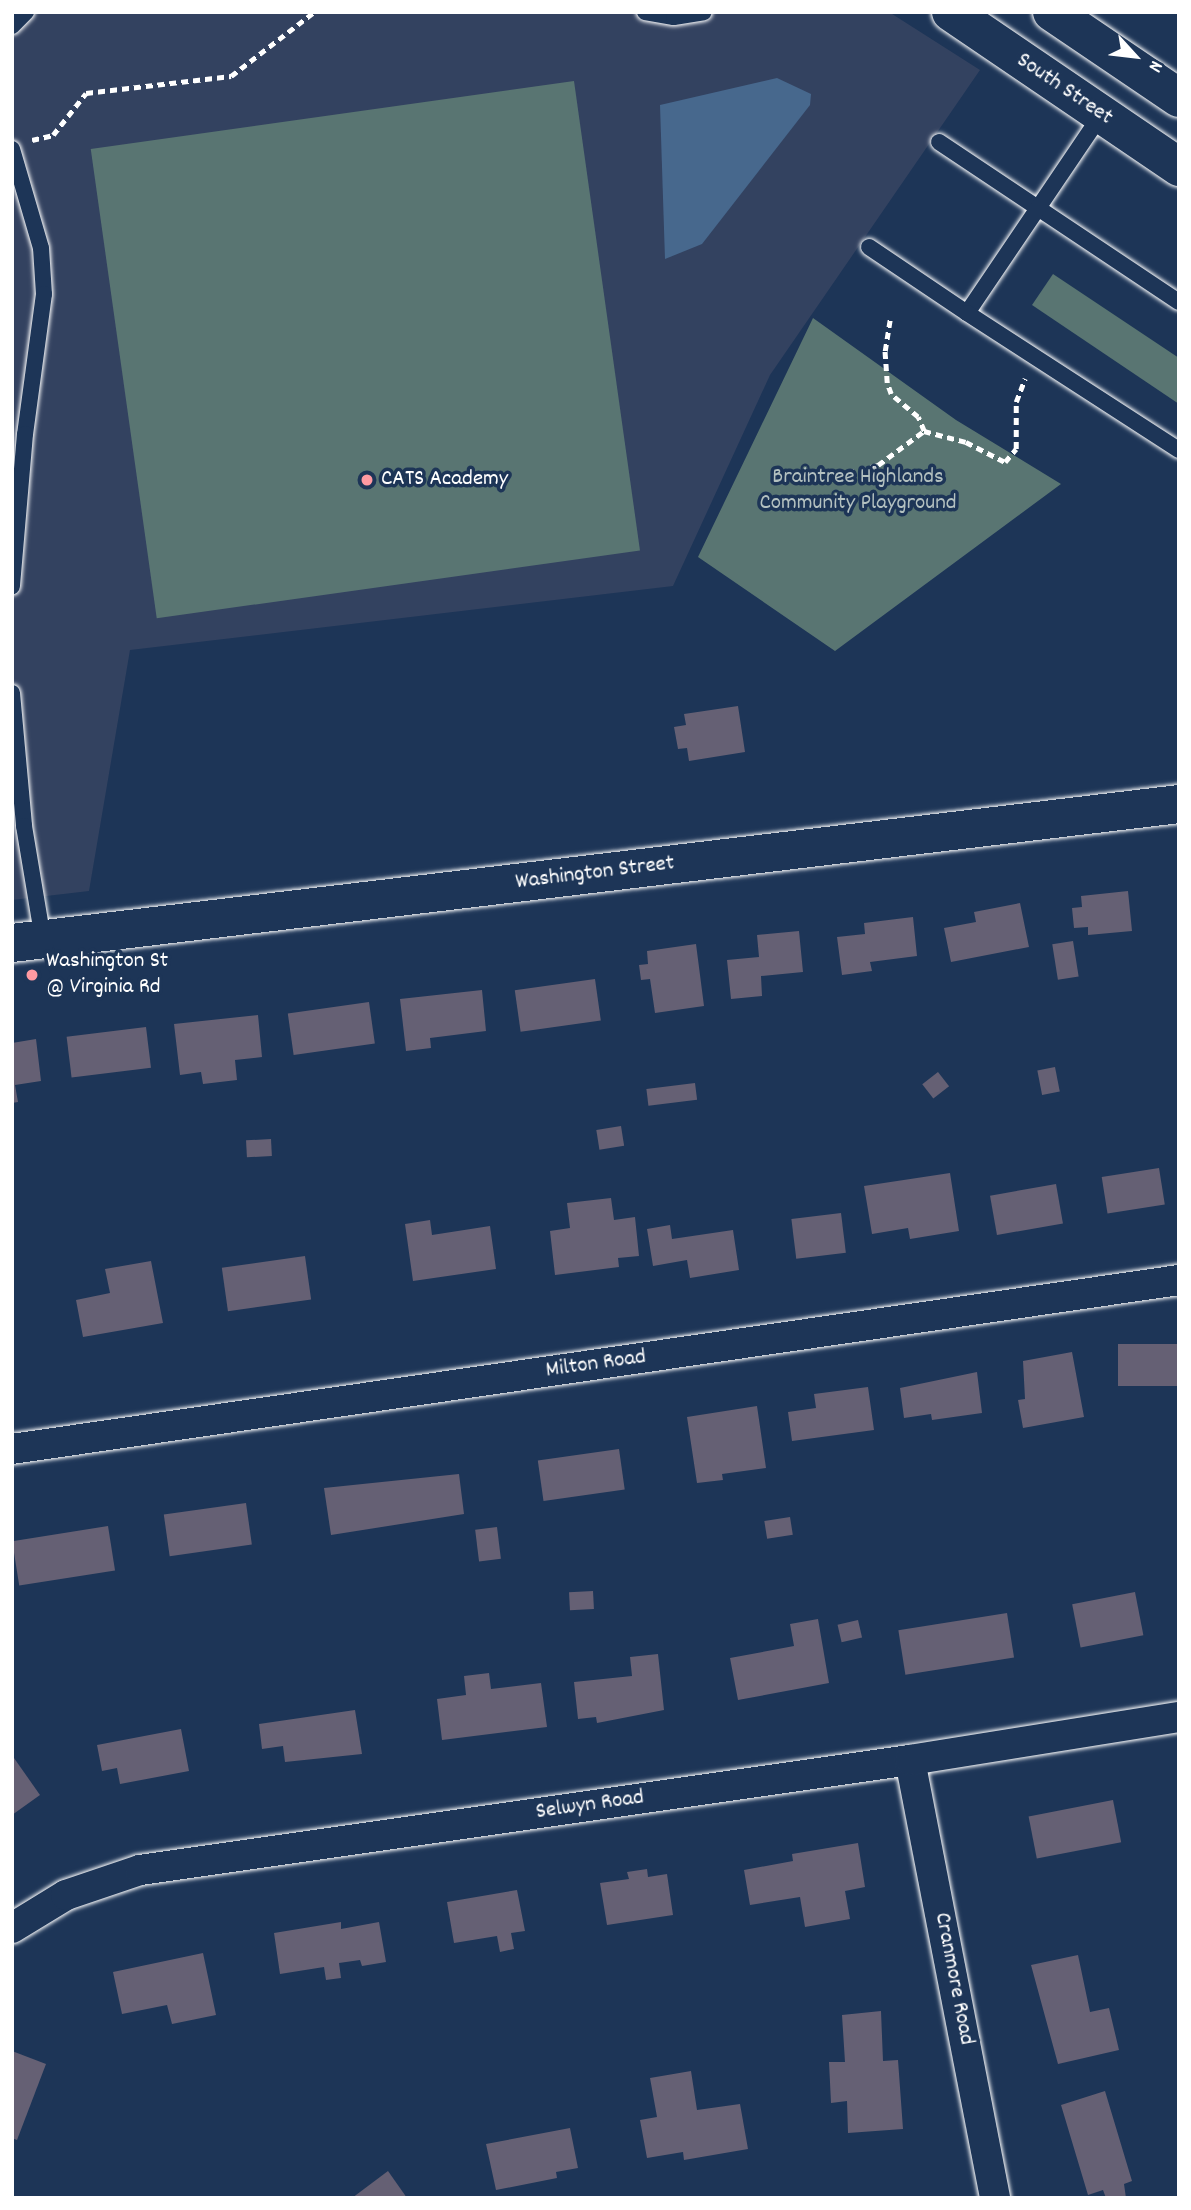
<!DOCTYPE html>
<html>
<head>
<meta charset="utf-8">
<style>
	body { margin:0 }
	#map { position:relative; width:1191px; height:2210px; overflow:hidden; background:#1d3557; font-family:Dekko,sans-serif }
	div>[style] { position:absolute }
	.built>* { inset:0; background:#334260 }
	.green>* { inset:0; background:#597572; transform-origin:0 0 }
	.water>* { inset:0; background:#47688d }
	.building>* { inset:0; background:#656074; transform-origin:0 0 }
	.path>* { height:4.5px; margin-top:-2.25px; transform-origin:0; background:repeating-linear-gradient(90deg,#fff 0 7px,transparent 0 12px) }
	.roads { filter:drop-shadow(0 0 2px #fff) drop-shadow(0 0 2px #fff) }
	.lane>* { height:16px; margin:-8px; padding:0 8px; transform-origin:8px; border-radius:8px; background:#1d3557 }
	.street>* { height:30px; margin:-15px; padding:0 15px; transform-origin:15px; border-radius:15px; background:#1d3557 }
	.secondary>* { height:38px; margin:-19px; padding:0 19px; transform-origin:19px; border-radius:19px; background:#1d3557 }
	.dots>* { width:19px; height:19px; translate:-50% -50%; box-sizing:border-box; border:4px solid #1d3557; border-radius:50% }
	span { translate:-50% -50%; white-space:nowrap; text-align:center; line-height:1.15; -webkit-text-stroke:7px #1d3557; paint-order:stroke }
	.street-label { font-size:23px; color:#fff }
	.park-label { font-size:23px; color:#b4c1c0 }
	.poi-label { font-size:23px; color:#fff }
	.left { translate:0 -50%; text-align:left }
	.frame { position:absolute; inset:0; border:14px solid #fff; pointer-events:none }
	.north { position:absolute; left:1100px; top:21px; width:70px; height:70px; -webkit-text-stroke:5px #1d3557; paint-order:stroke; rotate:117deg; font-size:19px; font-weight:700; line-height:28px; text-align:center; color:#fff }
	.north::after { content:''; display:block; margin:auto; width:24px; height:32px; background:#fff; clip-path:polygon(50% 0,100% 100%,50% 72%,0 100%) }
</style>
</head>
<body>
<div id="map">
	<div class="built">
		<div style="clip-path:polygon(12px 12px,889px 12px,980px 70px,770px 375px,673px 586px,130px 650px,89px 891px,12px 900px)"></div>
	</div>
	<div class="green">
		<div style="left:574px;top:81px;width:474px;height:488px;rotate:82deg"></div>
		<div style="clip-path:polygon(1053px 274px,1179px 358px,1179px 404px,1032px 305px)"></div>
		<div style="clip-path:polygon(813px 318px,956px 420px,1061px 484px,835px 651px,698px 557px)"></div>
	</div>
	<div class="water">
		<div style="clip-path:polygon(777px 78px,811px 94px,810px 105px,702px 244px,665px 259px,660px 105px)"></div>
	</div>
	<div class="building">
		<div style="clip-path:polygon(738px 706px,745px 752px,689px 761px,687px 748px,678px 749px,674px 727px,686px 725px,684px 714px)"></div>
		<div style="clip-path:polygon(1128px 891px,1132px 931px,1088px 935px,1088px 927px,1074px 928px,1072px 908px,1082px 907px,1081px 896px)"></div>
		<div style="clip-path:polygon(1020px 903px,1029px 947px,951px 962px,944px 928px,976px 922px,974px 912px)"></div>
		<div style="clip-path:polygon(913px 917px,917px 956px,870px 962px,872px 971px,842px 975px,837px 937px,865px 934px,864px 923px)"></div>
		<div style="clip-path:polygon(799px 931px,803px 972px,761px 976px,762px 996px,731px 999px,727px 960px,759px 957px,757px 935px)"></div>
		<div style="left:1073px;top:941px;width:36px;height:21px;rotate:81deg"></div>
		<div style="clip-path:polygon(696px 944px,704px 1006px,655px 1013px,650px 979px,641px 980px,639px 965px,648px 964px,647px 951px)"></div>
		<div style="left:595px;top:979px;width:42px;height:81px;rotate:82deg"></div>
		<div style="clip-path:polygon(482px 990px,486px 1031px,430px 1038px,431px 1048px,406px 1051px,400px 999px)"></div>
		<div style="left:369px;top:1002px;width:42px;height:82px;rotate:82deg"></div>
		<div style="clip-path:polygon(258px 1015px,262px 1057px,235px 1060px,237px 1080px,203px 1084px,201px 1072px,180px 1075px,174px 1024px)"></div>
		<div style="left:146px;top:1027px;width:41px;height:80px;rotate:83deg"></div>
		<div style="clip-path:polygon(36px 1039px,41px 1081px,15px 1085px,18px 1102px,12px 1103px,12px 1043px)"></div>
		<div style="left:1055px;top:1067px;width:25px;height:18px;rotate:79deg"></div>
		<div style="left:938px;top:1072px;width:18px;height:20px;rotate:52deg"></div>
		<div style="left:695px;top:1083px;width:17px;height:49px;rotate:83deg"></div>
		<div style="left:621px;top:1126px;width:20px;height:25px;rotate:81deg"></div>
		<div style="left:271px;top:1139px;width:17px;height:25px;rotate:87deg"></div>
		<div style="left:1159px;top:1168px;width:37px;height:58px;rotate:81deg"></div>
		<div style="clip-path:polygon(950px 1173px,959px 1231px,910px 1239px,908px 1228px,872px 1234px,864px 1186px)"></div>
		<div style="left:1056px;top:1184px;width:40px;height:67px;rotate:80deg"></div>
		<div style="clip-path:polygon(611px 1198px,614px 1220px,635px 1217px,639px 1256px,618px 1258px,619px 1267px,555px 1275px,550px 1231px,570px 1228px,567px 1203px)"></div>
		<div style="left:841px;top:1213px;width:40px;height:50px;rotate:83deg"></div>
		<div style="clip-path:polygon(430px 1220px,432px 1235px,490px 1226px,496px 1269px,413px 1281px,405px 1224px)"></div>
		<div style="clip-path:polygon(670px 1225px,672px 1239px,733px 1230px,739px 1270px,690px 1278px,687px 1260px,653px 1266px,647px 1229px)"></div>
		<div style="left:305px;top:1256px;width:44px;height:84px;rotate:82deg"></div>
		<div style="clip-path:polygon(151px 1261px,163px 1323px,83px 1337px,76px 1300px,110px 1293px,105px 1269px)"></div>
		<div style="left:1179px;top:1344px;width:42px;height:61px;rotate:90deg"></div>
		<div style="clip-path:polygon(1072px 1352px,1084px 1417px,1023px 1428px,1018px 1400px,1025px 1399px,1023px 1361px)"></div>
		<div style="clip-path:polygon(977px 1372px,982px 1413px,932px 1420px,931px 1414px,904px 1418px,900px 1388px)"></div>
		<div style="clip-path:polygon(868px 1387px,874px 1430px,792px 1441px,788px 1412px,816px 1408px,814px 1394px)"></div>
		<div style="clip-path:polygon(757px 1406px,766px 1468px,722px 1474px,723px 1480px,697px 1483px,687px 1417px)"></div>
		<div style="left:619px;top:1449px;width:41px;height:82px;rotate:82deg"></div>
		<div style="clip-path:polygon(459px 1474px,464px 1514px,331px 1535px,324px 1488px)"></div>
		<div style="left:246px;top:1503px;width:42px;height:83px;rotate:82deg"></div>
		<div style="left:790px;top:1517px;width:18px;height:26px;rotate:81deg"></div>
		<div style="left:108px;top:1526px;width:45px;height:97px;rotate:81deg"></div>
		<div style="left:497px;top:1527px;width:32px;height:22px;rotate:83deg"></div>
		<div style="left:593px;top:1591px;width:18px;height:24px;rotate:87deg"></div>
		<div style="left:1135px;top:1592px;width:44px;height:64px;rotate:79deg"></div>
		<div style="left:1007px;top:1613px;width:45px;height:110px;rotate:81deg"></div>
		<div style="clip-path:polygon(818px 1619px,829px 1683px,738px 1700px,730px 1658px,794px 1646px,790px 1624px)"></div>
		<div style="left:858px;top:1620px;width:18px;height:21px;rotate:77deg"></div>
		<div style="clip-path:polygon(658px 1654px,664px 1710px,597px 1723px,596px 1717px,578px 1719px,574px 1682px,632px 1676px,630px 1657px)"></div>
		<div style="clip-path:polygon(489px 1673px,491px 1689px,541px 1683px,547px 1727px,442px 1740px,437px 1699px,466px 1695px,464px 1676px)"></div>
		<div style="clip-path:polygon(355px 1710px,362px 1754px,285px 1762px,283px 1746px,262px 1749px,259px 1724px)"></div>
		<div style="clip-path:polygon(181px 1729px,189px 1771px,120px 1784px,117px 1768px,102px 1771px,97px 1745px)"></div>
		<div style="clip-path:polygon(14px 1758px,40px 1795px,12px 1815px,12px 1760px)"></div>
		<div style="left:1113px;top:1800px;width:43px;height:86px;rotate:79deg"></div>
		<div style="clip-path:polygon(858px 1843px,865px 1887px,845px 1891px,850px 1919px,805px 1927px,800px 1897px,750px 1905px,744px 1870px,793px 1861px,792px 1854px)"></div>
		<div style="clip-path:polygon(647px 1869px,648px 1877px,667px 1874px,673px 1915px,607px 1925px,600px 1883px,629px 1879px,627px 1872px)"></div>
		<div style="clip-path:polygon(517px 1890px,525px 1931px,511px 1933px,514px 1949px,500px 1952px,497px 1936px,454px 1943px,447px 1902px)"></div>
		<div style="clip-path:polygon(341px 1922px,341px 1929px,379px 1922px,386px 1962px,362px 1966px,360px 1960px,339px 1963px,341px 1978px,326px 1980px,324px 1967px,280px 1974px,274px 1933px)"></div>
		<div style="clip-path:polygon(203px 1953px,216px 2015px,172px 2024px,167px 2005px,122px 2014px,113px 1972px)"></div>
		<div style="clip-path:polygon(1078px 1955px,1090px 2012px,1109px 2008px,1119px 2050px,1058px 2064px,1031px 1965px)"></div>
		<div style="clip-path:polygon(881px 2011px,883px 2061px,898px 2060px,903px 2129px,848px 2133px,847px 2101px,831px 2103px,829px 2062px,845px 2062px,842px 2015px)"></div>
		<div style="clip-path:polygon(12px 2051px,46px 2064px,17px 2140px,12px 2138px)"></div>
		<div style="clip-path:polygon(691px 2071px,697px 2110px,740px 2104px,748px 2149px,684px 2160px,683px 2152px,647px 2158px,640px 2120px,657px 2117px,650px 2078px)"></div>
		<div style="clip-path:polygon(1105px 2091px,1132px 2181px,1124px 2184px,1126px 2198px,1106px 2198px,1103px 2190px,1088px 2195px,1061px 2105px)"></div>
		<div style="clip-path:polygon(570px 2128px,578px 2168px,556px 2172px,557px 2178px,496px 2190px,486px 2144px)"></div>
		<div style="clip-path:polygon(388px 2171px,407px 2198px,352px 2198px)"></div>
	</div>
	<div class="path">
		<div style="left:32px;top:140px;width:22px;rotate:-13deg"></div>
		<div style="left:53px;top:135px;width:53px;rotate:-51.8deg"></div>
		<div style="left:86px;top:93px;width:146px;rotate:-6.7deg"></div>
		<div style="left:231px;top:76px;width:105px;rotate:-37.6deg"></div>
		<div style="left:924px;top:431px;width:43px;rotate:14.7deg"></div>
		<div style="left:966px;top:442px;width:44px;rotate:27.1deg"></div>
		<div style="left:1005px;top:462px;width:17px;rotate:-50deg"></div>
		<div style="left:1016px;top:449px;width:47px;rotate:-90deg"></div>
		<div style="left:1016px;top:402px;width:25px;rotate:-69deg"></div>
		<div style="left:836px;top:476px;width:43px;rotate:-14.7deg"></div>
		<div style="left:878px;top:465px;width:57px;rotate:-36.5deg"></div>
		<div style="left:924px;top:431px;width:15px;rotate:-113deg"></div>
		<div style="left:918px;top:417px;width:35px;rotate:-140deg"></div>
		<div style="left:891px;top:394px;width:12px;rotate:-110deg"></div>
		<div style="left:887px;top:383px;width:32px;rotate:-94deg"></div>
		<div style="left:885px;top:351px;width:33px;rotate:-81deg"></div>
	</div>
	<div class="roads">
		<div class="lane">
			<div style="left:645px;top:12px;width:29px;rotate:10deg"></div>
			<div style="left:674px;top:17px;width:30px;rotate:-9deg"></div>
			<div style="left:12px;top:26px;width:20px;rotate:-45deg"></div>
			<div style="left:939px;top:142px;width:288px;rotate:33.7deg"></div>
			<div style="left:12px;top:149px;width:103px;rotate:73.7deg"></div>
			<div style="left:41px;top:248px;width:46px;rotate:86.3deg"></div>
			<div style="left:44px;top:294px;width:141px;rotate:97.7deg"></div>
			<div style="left:25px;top:434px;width:153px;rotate:94.9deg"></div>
			<div style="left:869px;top:247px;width:118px;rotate:34deg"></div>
			<div style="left:967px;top:313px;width:239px;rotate:-55.9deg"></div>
			<div style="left:967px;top:313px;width:252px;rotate:32.9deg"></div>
			<div style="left:12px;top:693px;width:134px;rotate:84.8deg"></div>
			<div style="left:24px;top:826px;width:115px;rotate:80.5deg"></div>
		</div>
		<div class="street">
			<div style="left:12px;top:1449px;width:1179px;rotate:-8.24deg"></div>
			<div style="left:910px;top:1760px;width:446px;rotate:79deg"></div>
			<div style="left:12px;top:1928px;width:63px;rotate:-31.4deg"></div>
			<div style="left:66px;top:1895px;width:78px;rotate:-18.7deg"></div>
			<div style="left:140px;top:1870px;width:778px;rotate:-8.13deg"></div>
			<div style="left:910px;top:1760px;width:272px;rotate:-9.1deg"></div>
		</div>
		<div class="secondary">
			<div style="left:951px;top:12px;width:276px;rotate:34.2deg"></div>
			<div style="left:1052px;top:12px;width:153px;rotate:34.1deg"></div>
			<div style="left:12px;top:943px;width:1175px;rotate:-6.79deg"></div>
		</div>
	</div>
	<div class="dots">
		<div style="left:367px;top:480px;background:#ff9aa2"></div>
		<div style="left:32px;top:975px;background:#ff9aa2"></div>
	</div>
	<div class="street-label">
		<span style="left:1064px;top:90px;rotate:34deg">South Street</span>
		<span style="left:595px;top:874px;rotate:-7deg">Washington Street</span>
		<span style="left:596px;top:1365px;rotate:-8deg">Milton Road</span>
		<span style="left:590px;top:1806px;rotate:-8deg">Selwyn Road</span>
		<span style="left:953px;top:1979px;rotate:79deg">Cranmore Road</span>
	</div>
	<div class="park-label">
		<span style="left:858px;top:491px">Braintree Highlands<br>Community Playground</span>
	</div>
	<div class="poi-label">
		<span class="left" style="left:381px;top:480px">CATS Academy</span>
		<span class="left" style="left:46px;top:975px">Washington St<br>@ Virginia Rd</span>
	</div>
	<div class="frame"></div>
	<div class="north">N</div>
</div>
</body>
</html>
